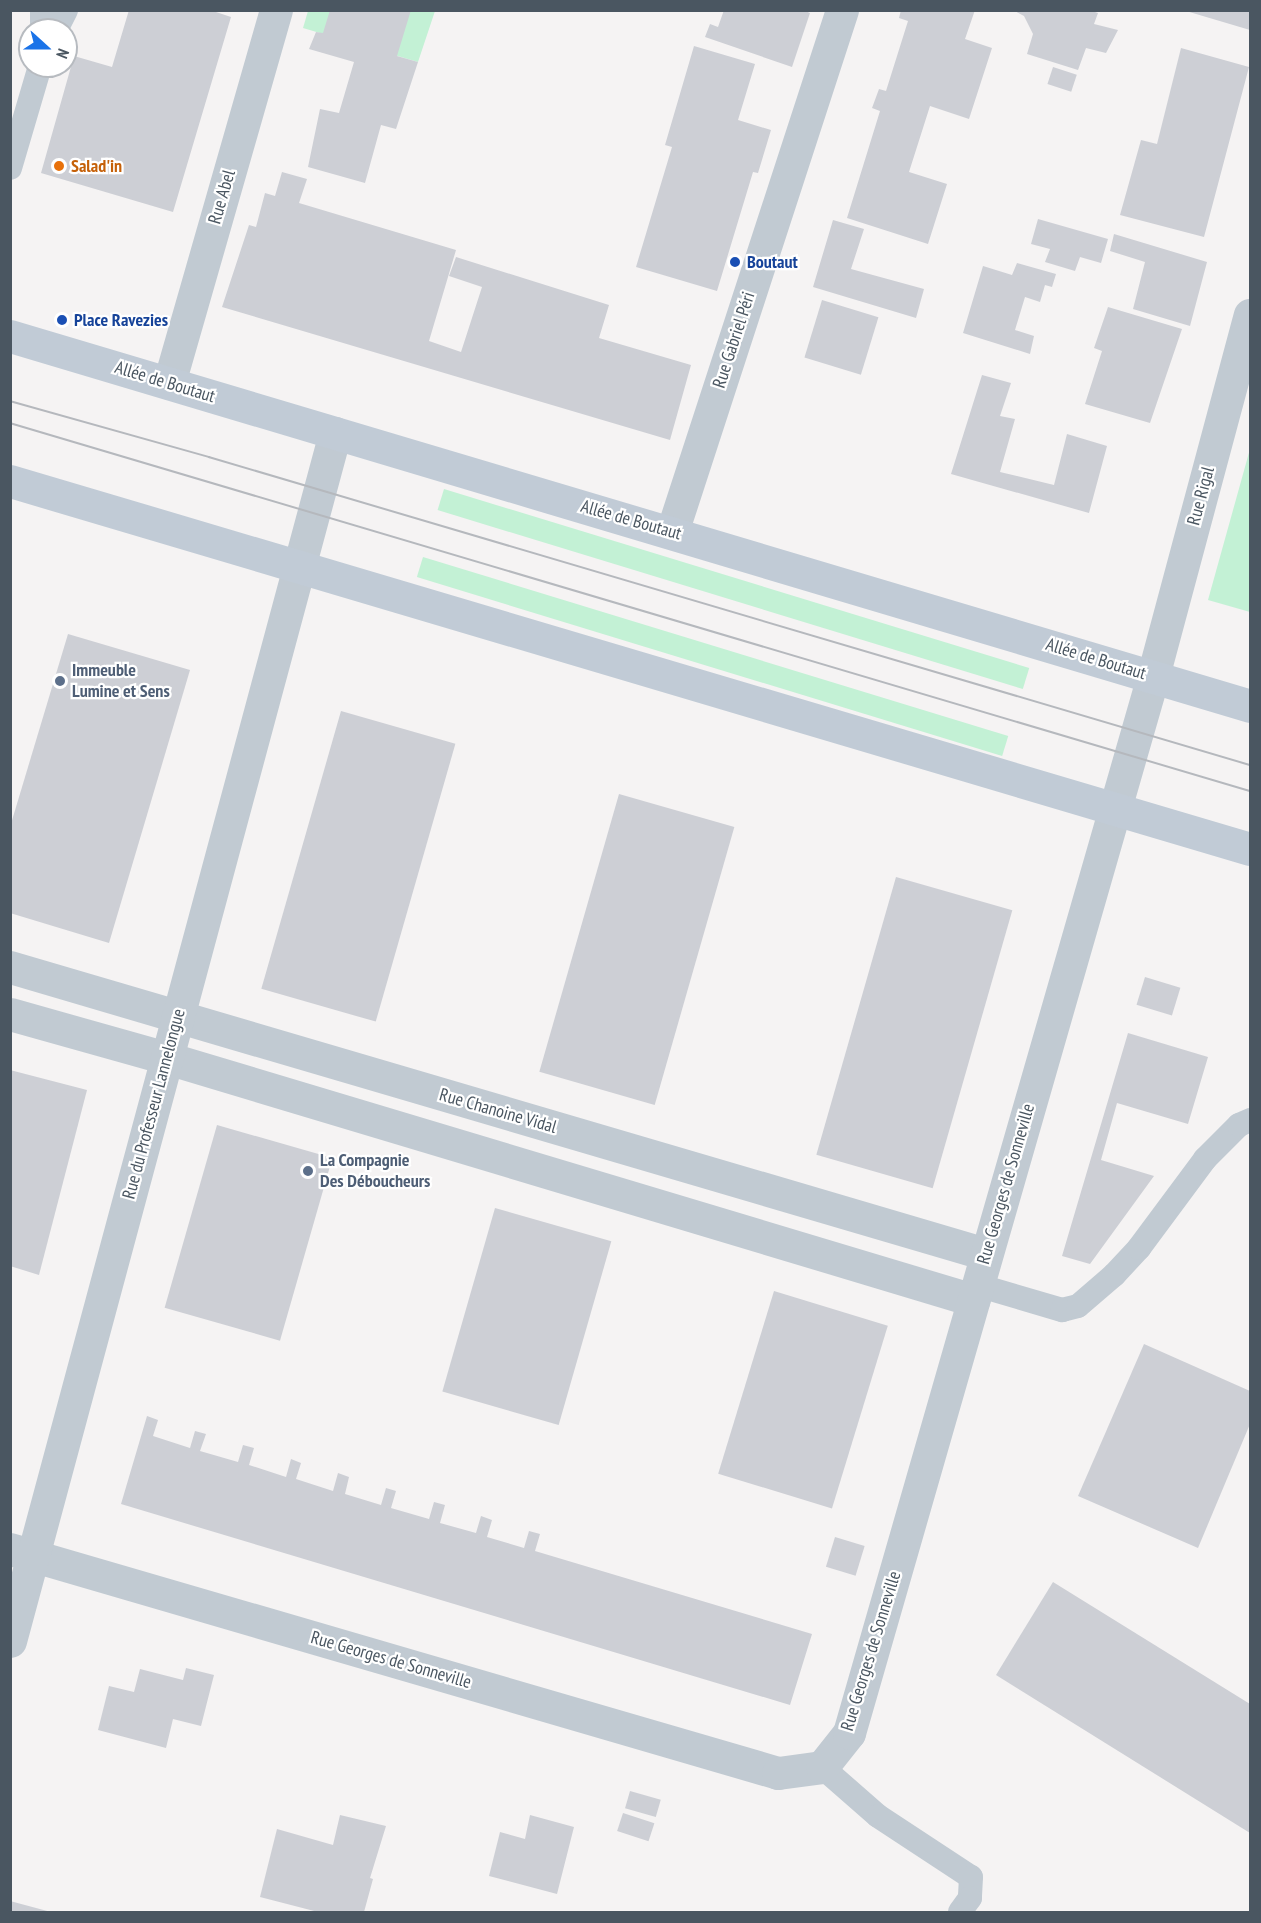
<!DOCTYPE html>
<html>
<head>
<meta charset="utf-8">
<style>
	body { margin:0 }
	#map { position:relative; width:1261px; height:1923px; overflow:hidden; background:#f5f3f3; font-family:"PT Sans Narrow",sans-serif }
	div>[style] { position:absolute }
	.green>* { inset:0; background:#c3f1d5; transform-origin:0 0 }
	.building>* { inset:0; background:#cdcfd5; transform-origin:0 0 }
	.service>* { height:24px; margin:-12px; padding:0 12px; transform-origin:12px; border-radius:12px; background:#c1cad2 }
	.minor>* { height:33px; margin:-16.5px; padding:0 16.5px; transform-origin:16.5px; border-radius:16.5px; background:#c1cad2 }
	.secondary>* { height:33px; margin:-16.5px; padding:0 16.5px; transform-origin:16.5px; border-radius:16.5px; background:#c1cbd6 }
	.tram>* { height:1.5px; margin:-0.75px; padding:0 0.75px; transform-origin:0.75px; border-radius:0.75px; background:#b5b8bd }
	.dots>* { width:16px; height:16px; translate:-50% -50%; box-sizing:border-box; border:3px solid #fff; border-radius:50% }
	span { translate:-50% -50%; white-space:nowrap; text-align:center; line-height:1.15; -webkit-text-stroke:4.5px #fff; paint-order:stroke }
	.food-label { font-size:18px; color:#c56008; font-weight:700 }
	.left { translate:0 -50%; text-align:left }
	.street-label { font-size:18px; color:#4a5661 }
	.transit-label { font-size:18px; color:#164399; font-weight:700 }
	.service-label { font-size:18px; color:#4e5e75; font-weight:700 }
	.frame { position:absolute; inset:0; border:12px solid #4a5661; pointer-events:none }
	.north { position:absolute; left:18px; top:18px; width:60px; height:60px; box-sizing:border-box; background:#fff; border:2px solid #b7bbc0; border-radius:50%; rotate:111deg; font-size:16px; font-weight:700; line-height:24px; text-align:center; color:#4a5661 }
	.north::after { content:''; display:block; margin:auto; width:21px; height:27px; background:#1a73e8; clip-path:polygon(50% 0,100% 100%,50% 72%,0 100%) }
</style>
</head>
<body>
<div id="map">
	<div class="green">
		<div style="clip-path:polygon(308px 11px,435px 11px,418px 62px,303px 28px)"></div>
		<div style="clip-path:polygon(1250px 449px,1250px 612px,1208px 600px)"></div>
		<div style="left:444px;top:489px;width:612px;height:22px;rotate:17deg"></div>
		<div style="left:423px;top:557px;width:612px;height:21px;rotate:17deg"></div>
	</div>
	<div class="building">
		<div style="clip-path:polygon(129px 10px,210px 10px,231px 17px,173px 212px,41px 173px,74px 56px,112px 67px)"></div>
		<div style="clip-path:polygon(330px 10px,411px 10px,397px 56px,418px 62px,396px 129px,381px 125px,365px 183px,308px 167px,320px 109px,339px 113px,354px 62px,309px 49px,316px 32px,323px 33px)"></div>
		<div style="clip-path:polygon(724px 10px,803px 10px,810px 13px,792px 67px,705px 37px,710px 24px,718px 27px)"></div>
		<div style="clip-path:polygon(901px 10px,975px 10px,965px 39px,992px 48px,969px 119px,930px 106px,909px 172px,947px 184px,928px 244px,847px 218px,880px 111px,872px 108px,879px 89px,886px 91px,908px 21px,899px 18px)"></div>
		<div style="clip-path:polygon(1013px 10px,1089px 10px,1098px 13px,1094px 24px,1118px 30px,1106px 53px,1086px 48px,1078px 70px,1027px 54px,1033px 34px,1024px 16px)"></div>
		<div style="clip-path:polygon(1250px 10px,1250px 30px,1186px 11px,1186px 10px)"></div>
		<div style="clip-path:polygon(694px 46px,755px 64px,738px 120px,771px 130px,758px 173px,753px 172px,717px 291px,636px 267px,672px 147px,665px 145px)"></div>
		<div style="clip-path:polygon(1181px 48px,1249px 67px,1204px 237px,1120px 215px,1141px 140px,1157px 144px)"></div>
		<div style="left:1053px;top:67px;width:25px;height:18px;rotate:18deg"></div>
		<div style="clip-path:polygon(282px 172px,307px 179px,299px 203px,456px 250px,429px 341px,461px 352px,482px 287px,449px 276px,456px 257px,609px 305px,599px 338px,691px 365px,670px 440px,222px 307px,249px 225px,256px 227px,265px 193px,275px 196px)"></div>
		<div style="clip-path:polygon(1038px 219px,1108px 239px,1101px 263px,1080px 257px,1075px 271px,1045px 262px,1050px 249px,1031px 244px)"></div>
		<div style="clip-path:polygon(833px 220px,864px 229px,851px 269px,924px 289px,916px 318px,813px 287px)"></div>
		<div style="clip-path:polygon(1114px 234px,1207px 262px,1190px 326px,1133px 309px,1145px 262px,1110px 251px)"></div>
		<div style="clip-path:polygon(1017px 263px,1056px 274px,1052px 287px,1045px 285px,1040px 302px,1025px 297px,1015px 330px,1034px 336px,1030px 354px,963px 333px,983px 266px,1012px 275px)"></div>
		<div style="left:822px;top:300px;width:59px;height:60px;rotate:17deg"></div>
		<div style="clip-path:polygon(1108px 307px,1182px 329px,1150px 423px,1085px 404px,1102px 351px,1094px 348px)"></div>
		<div style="clip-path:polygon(982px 375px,1011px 383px,1000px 416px,1015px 419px,1000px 472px,1054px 485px,1067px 434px,1107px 446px,1089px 513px,951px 474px)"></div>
		<div style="clip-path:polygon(68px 634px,190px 670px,109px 943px,10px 913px,10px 827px)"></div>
		<div style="left:341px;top:711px;width:119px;height:289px;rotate:16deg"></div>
		<div style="left:619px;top:794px;width:120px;height:289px;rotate:16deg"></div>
		<div style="left:896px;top:877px;width:121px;height:289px;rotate:16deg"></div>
		<div style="left:1145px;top:977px;width:37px;height:29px;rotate:17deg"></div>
		<div style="clip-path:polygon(1128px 1033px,1208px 1057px,1188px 1124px,1117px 1103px,1101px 1160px,1154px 1176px,1090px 1264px,1062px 1256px)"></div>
		<div style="clip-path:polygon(10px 1070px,87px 1090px,39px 1275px,10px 1266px)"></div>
		<div style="left:217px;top:1125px;width:120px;height:190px;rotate:16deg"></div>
		<div style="left:495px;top:1208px;width:121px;height:191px;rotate:16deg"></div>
		<div style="left:774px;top:1291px;width:119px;height:191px;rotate:17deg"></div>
		<div style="clip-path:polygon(1144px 1344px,1250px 1391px,1250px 1424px,1198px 1548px,1078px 1496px)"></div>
		<div style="clip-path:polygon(147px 1416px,158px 1420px,153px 1436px,190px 1448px,195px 1431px,206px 1434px,200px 1451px,238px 1462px,243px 1445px,254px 1448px,249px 1465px,286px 1477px,291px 1459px,301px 1463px,296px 1479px,333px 1491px,338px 1473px,349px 1477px,345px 1494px,381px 1505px,386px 1488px,396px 1491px,391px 1508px,429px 1519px,434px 1502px,445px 1505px,440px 1523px,476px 1533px,481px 1516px,492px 1520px,487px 1537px,524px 1548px,529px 1531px,540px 1534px,535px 1551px,812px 1634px,790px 1705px,121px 1504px)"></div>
		<div style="left:835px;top:1537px;width:31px;height:31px;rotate:17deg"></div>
		<div style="clip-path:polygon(1053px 1582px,1250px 1704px,1250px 1833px,996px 1675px)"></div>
		<div style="clip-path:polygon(186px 1668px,214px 1675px,201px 1726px,173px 1719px,166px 1748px,98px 1730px,109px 1686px,134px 1692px,140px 1669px,183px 1680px)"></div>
		<div style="left:630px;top:1791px;width:32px;height:18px;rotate:16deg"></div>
		<div style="left:623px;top:1813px;width:33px;height:19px;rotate:18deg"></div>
		<div style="clip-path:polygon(340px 1815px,386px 1826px,370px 1878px,373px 1879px,364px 1912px,318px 1912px,260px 1897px,277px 1829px,333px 1845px)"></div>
		<div style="clip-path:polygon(530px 1815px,574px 1827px,557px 1894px,489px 1876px,500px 1832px,525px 1839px)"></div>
		<div style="clip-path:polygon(10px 1901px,51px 1912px,10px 1912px)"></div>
	</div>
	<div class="service">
		<div style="left:42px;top:30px;width:20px;rotate:-90deg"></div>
		<div style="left:56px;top:30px;width:22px;rotate:-63deg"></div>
		<div style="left:10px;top:168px;width:106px;rotate:-73.6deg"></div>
		<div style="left:977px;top:1285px;width:89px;rotate:16.4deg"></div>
		<div style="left:1062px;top:1310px;width:16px;rotate:-14deg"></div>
		<div style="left:1078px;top:1306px;width:48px;rotate:-40.7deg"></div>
		<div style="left:1114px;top:1275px;width:37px;rotate:-47deg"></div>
		<div style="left:1139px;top:1248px;width:111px;rotate:-53.4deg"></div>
		<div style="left:1205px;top:1159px;width:48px;rotate:-45deg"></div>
		<div style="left:1239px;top:1125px;width:12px;rotate:-24deg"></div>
		<div style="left:822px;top:1767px;width:74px;rotate:41.2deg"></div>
		<div style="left:878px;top:1816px;width:111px;rotate:33.3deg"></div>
		<div style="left:971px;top:1877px;width:21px;rotate:93deg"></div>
		<div style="left:970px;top:1898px;width:17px;rotate:126deg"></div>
	</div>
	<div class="minor">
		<div style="left:169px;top:383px;width:388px;rotate:-74deg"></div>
		<div style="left:672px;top:532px;width:549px;rotate:-71.96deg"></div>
		<div style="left:10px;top:967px;width:1017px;rotate:16.39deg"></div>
		<div style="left:10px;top:1014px;width:163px;rotate:15.7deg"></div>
		<div style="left:167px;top:1058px;width:842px;rotate:16.71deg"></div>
		<div style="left:10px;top:1549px;width:800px;rotate:16.26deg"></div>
		<div style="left:778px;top:1773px;width:44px;rotate:-7.8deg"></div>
		<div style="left:822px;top:1767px;width:43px;rotate:-51.5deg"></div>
		<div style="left:849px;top:1733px;width:1100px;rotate:-73.95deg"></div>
		<div style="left:1153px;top:676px;width:374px;rotate:-75deg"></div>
		<div style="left:10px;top:1641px;width:1251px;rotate:-74.94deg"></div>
	</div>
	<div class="secondary">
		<div style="left:10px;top:336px;width:1294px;rotate:16.61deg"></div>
		<div style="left:10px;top:481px;width:1293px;rotate:16.53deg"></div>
	</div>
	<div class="tram">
		<div style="left:10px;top:401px;width:207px;rotate:15.7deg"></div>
		<div style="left:209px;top:457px;width:1086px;rotate:16.48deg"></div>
		<div style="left:10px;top:423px;width:1293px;rotate:16.53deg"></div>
	</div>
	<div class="dots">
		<div style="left:59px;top:166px;background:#e8710a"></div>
		<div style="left:735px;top:262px;background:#1a4fb4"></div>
		<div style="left:62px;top:320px;background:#1a4fb4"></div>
		<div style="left:60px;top:681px;background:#5c6f8a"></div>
		<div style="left:308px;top:1171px;background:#5c6f8a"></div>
	</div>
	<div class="food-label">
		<span class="left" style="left:71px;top:166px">Salad'in</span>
	</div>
	<div class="street-label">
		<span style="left:222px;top:197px;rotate:-74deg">Rue Abel</span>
		<span style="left:734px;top:340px;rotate:-72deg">Rue Gabriel Péri</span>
		<span style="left:165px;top:382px;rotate:17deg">Allée de Boutaut</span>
		<span style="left:1201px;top:496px;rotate:-75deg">Rue Rigal</span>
		<span style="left:631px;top:520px;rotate:16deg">Allée de Boutaut</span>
		<span style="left:1096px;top:659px;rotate:17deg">Allée de Boutaut</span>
		<span style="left:154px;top:1104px;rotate:-75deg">Rue du Professeur Lannelongue</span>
		<span style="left:498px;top:1111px;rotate:16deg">Rue Chanoine Vidal</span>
		<span style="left:1006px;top:1184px;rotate:-74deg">Rue Georges de Sonneville</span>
		<span style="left:871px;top:1651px;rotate:-73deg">Rue Georges de Sonneville</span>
		<span style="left:391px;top:1660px;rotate:16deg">Rue Georges de Sonneville</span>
	</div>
	<div class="transit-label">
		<span class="left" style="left:747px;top:262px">Boutaut</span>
		<span class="left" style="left:74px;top:320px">Place Ravezies</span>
	</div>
	<div class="service-label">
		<span class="left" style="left:72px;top:681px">Immeuble<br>Lumine et Sens</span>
		<span class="left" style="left:320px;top:1171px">La Compagnie<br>Des Déboucheurs</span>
	</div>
	<div class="frame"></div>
	<div class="north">N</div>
</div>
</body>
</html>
